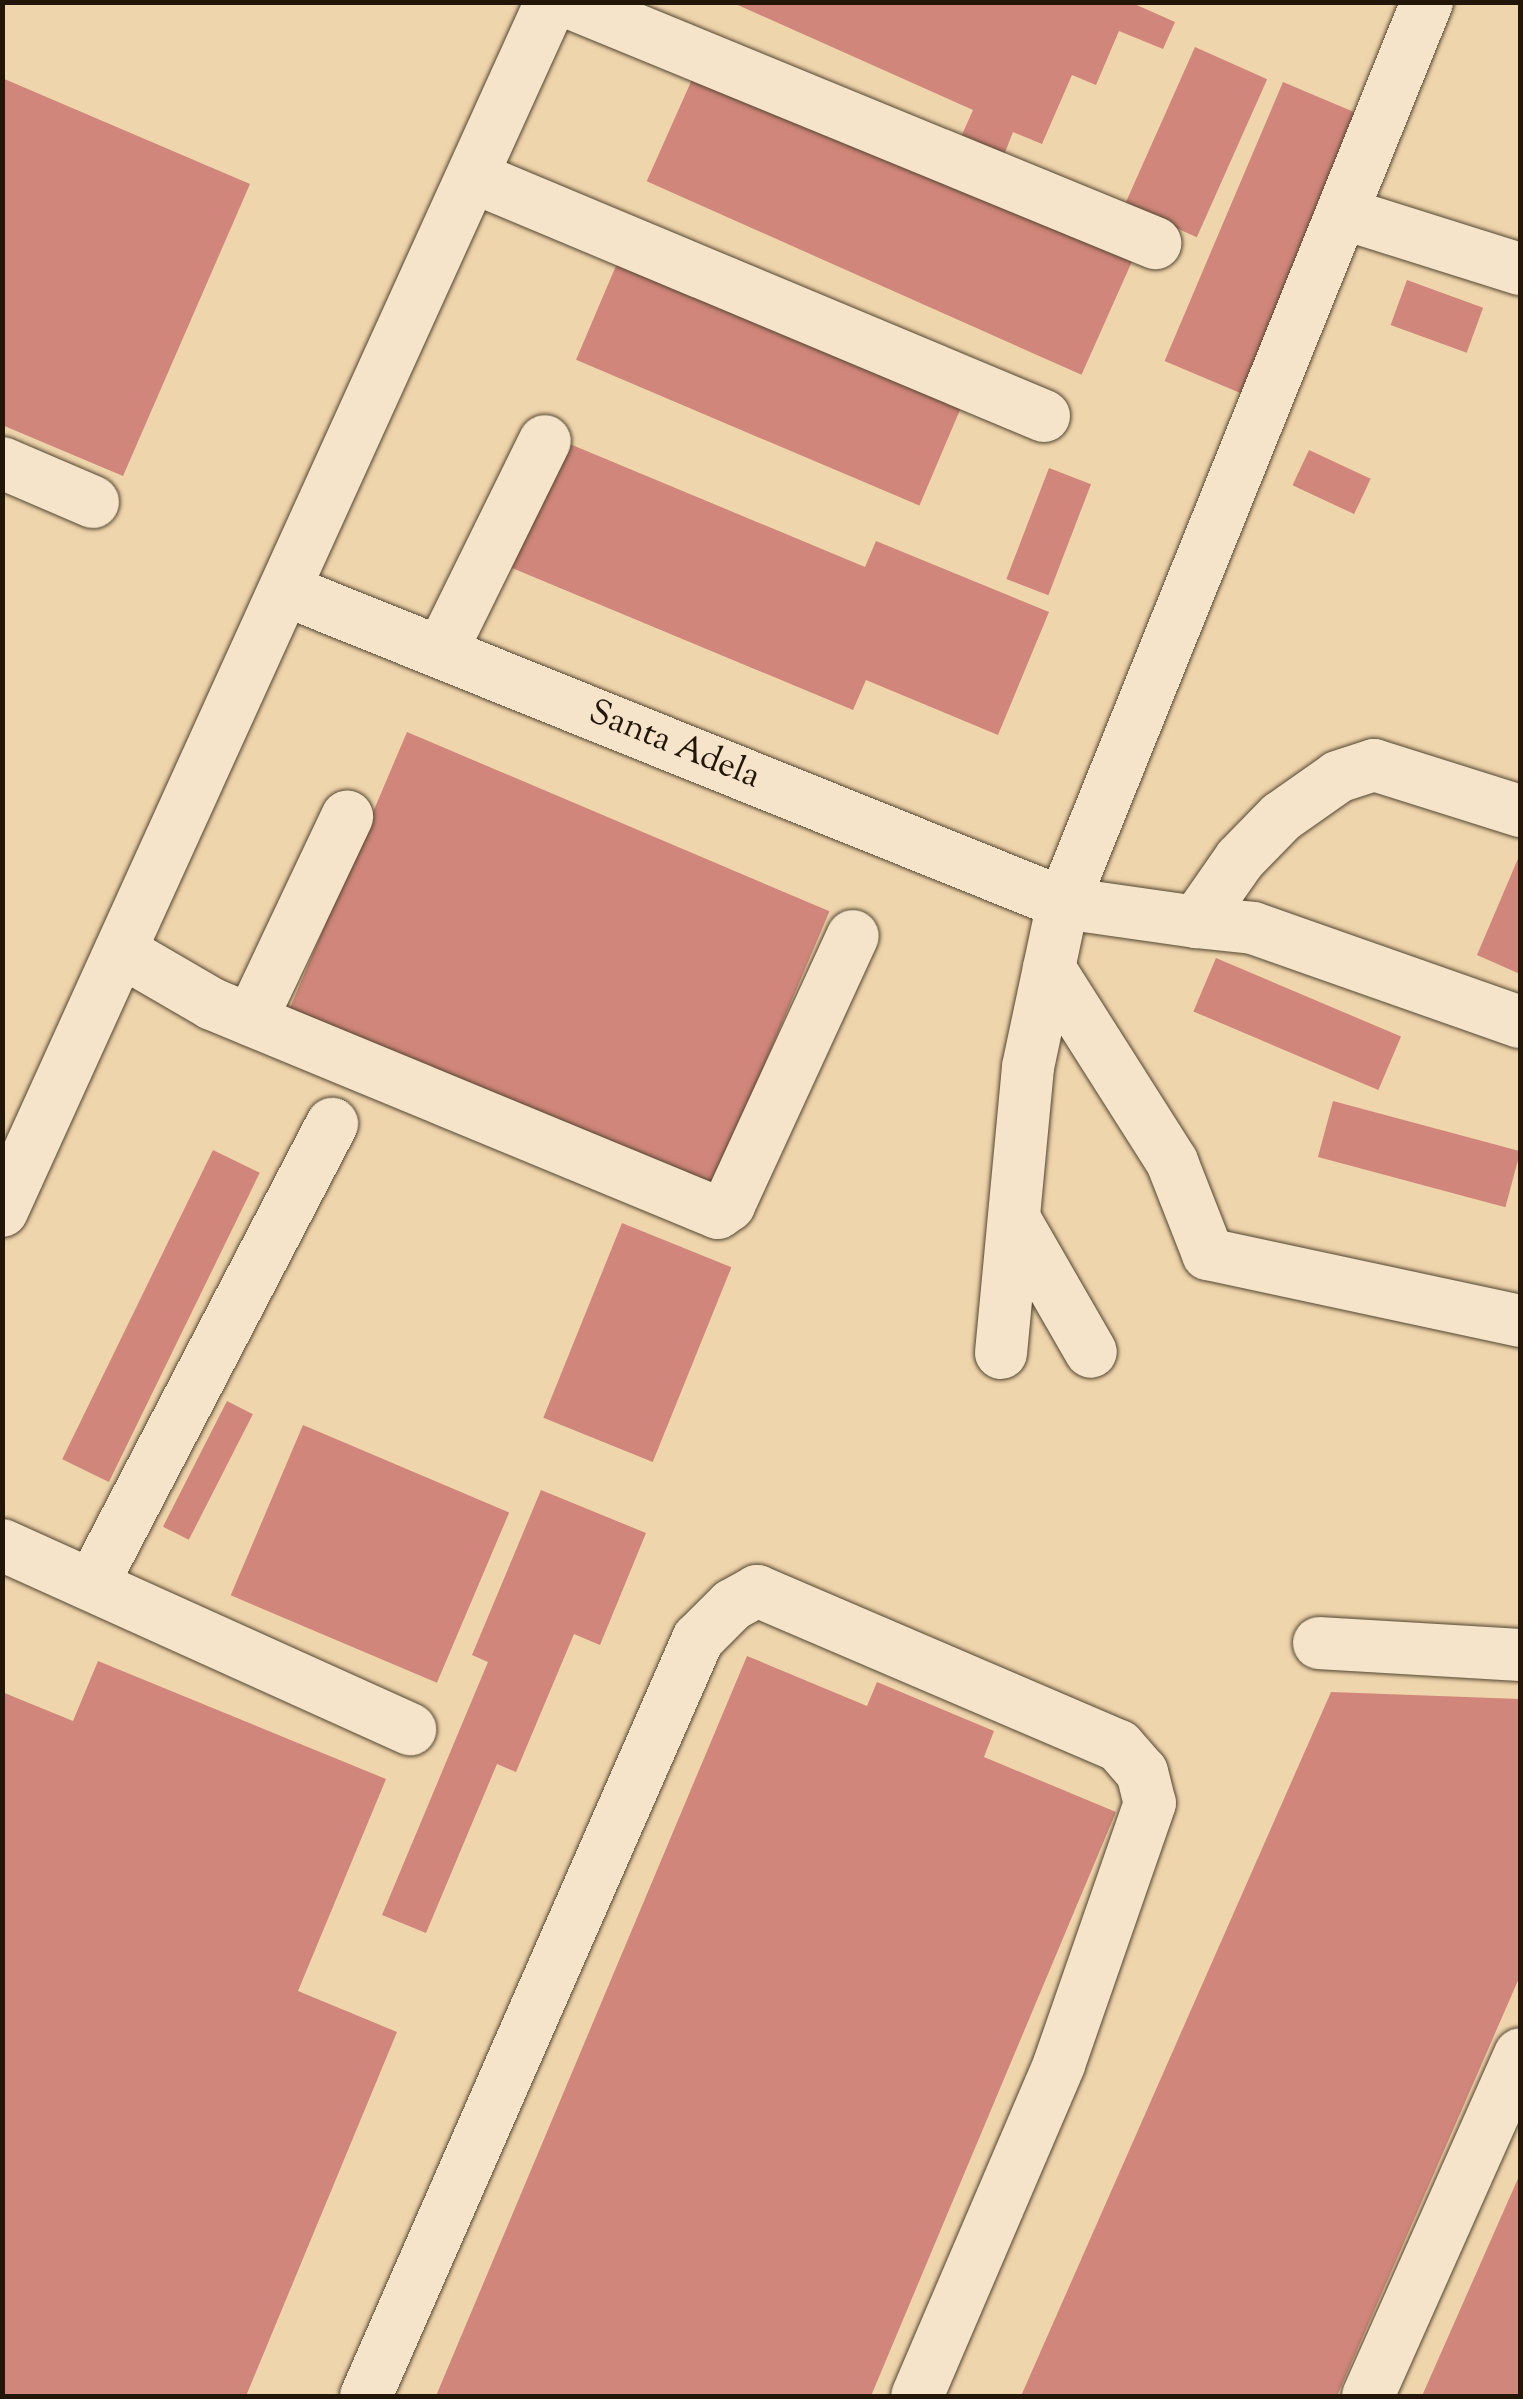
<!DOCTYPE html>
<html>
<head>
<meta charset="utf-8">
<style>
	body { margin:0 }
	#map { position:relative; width:1523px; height:2399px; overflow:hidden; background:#efd5ac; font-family:"Sorts Mill Goudy",serif }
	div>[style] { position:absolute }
	.building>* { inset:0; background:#d0867a; transform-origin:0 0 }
	.roads { filter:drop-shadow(0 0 2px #544631) drop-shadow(0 0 2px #544631) }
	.minor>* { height:52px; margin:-26px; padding:0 26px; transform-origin:26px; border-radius:26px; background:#f5e4c9 }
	span { translate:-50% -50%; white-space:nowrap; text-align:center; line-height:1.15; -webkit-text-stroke:8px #f5e4c9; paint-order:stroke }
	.street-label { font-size:35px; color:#211608 }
	.frame { position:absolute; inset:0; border:5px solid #211608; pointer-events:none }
</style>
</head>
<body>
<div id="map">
	<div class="building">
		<div style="clip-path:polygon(731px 2px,1130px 2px,1175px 22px,1163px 49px,1119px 31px,1096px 85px,1072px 75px,1042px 144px,1013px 132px,1004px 155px,961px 137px,973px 110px)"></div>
		<div style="left:1195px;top:47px;width:79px;height:173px;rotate:24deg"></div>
		<div style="left:702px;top:57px;width:476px;height:136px;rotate:24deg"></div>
		<div style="clip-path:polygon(2px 78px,250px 184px,123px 476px,2px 425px)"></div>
		<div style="left:1283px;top:82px;width:95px;height:303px;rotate:23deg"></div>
		<div style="left:621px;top:254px;width:373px;height:115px;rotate:23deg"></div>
		<div style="left:1407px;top:280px;width:81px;height:48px;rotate:20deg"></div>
		<div style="clip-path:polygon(565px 442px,865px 567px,876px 541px,1049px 612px,998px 735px,866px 680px,853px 710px,512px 568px)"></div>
		<div style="left:1309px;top:450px;width:68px;height:39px;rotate:25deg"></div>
		<div style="left:1049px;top:468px;width:45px;height:119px;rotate:21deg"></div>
		<div style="left:407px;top:732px;width:459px;height:306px;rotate:23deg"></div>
		<div style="clip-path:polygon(1520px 854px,1520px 974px,1477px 955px)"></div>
		<div style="left:1216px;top:958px;width:201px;height:58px;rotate:23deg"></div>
		<div style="left:1333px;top:1101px;width:194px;height:58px;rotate:15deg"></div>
		<div style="left:213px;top:1150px;width:52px;height:344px;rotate:26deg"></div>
		<div style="left:622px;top:1223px;width:118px;height:210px;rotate:22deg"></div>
		<div style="left:227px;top:1401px;width:29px;height:141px;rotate:27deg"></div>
		<div style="left:303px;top:1425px;width:224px;height:185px;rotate:23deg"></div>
		<div style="clip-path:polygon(541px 1490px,646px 1533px,600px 1645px,574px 1634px,516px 1772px,497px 1764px,426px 1933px,382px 1915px,488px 1662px,472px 1655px)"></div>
		<div style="clip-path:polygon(747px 1656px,867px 1706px,877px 1682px,994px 1731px,984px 1757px,1116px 1812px,871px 2396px,436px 2396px)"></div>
		<div style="clip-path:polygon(98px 1661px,386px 1779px,298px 1991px,397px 2032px,246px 2396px,2px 2396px,2px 1692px,73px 1721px)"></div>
		<div style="clip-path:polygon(1331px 1692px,1520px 1699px,1520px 1976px,1337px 2396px,1021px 2396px)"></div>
		<div style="clip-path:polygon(1520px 2174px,1520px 2396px,1422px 2396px)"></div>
	</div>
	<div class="roads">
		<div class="minor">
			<div style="left:568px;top:2px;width:635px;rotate:22.32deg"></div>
			<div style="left:473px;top:177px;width:619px;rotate:22.71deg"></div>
			<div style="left:1342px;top:213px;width:187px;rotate:17.5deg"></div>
			<div style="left:2px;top:463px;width:99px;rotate:23.2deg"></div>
			<div style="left:285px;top:590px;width:839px;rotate:21.92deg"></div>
			<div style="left:1063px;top:903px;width:134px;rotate:8.1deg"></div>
			<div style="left:441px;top:652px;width:235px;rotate:-63.8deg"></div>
			<div style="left:1520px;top:811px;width:153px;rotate:-162.5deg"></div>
			<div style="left:1374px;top:765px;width:38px;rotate:162deg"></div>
			<div style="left:1338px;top:777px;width:70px;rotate:144.9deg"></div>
			<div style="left:1281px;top:817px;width:59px;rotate:134.3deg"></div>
			<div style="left:1240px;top:859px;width:77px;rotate:124.9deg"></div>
			<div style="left:1196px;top:922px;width:57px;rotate:6deg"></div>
			<div style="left:1253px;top:928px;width:283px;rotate:19.4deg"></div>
			<div style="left:121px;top:951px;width:105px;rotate:30.2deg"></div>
			<div style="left:212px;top:1004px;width:547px;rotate:22.44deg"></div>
			<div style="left:718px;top:1213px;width:14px;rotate:-36deg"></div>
			<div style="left:729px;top:1205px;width:296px;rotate:-65.3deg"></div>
			<div style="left:1049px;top:968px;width:230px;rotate:57.6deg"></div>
			<div style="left:1172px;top:1162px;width:99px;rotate:68.6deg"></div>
			<div style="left:1208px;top:1254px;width:319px;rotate:12.1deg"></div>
			<div style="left:251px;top:1020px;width:225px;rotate:-64.7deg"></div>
			<div style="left:2px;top:1211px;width:1328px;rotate:-65.58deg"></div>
			<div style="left:1015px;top:1220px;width:152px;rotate:60.1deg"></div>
			<div style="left:1001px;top:1353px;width:287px;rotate:-84.6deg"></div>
			<div style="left:1028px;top:1067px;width:168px;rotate:-78deg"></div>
			<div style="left:1063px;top:903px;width:972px;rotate:-68deg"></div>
			<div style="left:2px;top:1545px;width:448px;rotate:24.3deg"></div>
			<div style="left:92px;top:1585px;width:520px;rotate:-62.5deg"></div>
			<div style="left:1319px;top:1643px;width:201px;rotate:3.4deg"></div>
			<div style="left:366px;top:2396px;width:827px;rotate:-66.32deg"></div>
			<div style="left:698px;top:1639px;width:48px;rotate:-45deg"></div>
			<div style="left:732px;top:1605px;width:29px;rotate:-29deg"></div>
			<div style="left:757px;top:1591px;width:394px;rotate:23.2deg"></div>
			<div style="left:1119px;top:1746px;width:35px;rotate:49deg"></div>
			<div style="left:1142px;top:1772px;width:32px;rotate:76deg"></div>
			<div style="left:1150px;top:1803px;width:277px;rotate:109.2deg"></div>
			<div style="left:1059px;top:2065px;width:360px;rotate:113.2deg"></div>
			<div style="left:1368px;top:2396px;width:374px;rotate:-66deg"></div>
		</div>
	</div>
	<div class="street-label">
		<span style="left:674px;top:746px;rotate:22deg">Santa Adela</span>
	</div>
	<div class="frame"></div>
</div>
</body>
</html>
